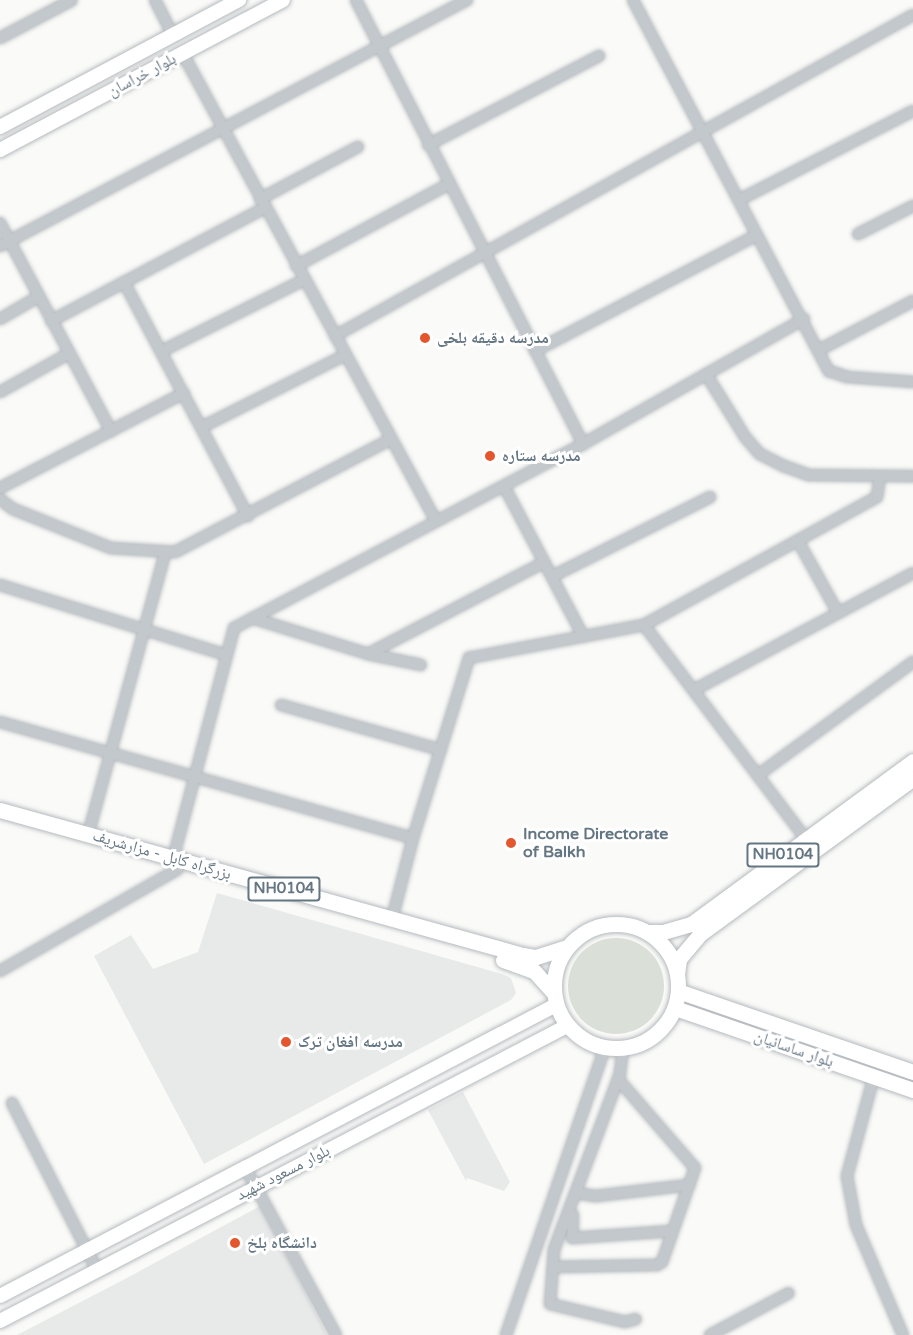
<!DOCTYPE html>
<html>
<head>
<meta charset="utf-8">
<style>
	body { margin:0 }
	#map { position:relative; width:913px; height:1335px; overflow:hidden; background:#fafaf8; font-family:"Varela Round","Noto Naskh Arabic",sans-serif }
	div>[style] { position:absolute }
	.built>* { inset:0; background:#e8e9e9 }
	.green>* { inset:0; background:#dadfd7 }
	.round { border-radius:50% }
	.roads { filter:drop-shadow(0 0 2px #b5babe) drop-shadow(0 0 2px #b5babe) }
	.minor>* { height:10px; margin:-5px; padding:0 5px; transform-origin:5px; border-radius:5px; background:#c3c8cc }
	.major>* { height:14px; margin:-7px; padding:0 7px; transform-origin:7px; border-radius:7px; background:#fff }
	.highway>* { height:15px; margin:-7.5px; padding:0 7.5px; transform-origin:7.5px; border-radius:7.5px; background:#fff }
	.highway>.ring { margin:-7.5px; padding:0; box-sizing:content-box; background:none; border:15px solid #fff; border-radius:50% }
	.dots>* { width:16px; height:16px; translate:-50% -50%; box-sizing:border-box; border:3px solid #fff; border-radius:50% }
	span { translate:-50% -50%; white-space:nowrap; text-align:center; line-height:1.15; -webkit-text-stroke:6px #fff; paint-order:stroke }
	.shield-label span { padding:2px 4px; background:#fff; border:2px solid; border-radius:4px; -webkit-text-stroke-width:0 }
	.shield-label { font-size:15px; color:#657683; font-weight:700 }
	.street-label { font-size:16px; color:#657683 }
	.poi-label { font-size:16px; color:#657683; font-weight:700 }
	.left { translate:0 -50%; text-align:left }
</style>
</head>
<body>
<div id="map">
	<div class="built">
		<div style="clip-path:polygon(217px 893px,502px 974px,511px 978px,516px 993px,511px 1000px,204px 1164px,94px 956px,131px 935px,153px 969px,198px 952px)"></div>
		<div style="clip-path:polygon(463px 1092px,510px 1182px,504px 1191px,467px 1178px,466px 1181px,428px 1110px)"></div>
		<div style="clip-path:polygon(260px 1206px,327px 1335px,17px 1335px,123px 1280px)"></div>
	</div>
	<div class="green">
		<div class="round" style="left:568px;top:938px;width:96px;height:96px"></div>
	</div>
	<div class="roads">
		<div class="minor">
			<div style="left:155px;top:0;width:39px;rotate:63deg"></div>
			<div style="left:356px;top:0;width:499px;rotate:62.9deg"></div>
			<div style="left:633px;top:0;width:420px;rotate:62.2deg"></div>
			<div style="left:829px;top:371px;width:19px;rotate:18deg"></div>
			<div style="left:847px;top:377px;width:66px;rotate:4.3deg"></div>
			<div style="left:0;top:38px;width:81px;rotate:-27.8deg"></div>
			<div style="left:183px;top:54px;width:531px;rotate:61.55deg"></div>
			<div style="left:428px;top:145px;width:193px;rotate:-27.5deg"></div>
			<div style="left:260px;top:199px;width:111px;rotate:-28deg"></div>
			<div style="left:739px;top:200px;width:195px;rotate:-27.1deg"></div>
			<div style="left:0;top:223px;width:236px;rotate:61.9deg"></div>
			<div style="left:858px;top:234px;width:62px;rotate:-27deg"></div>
			<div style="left:0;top:246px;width:528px;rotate:-27.78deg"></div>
			<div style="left:296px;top:266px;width:174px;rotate:-28.2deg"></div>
			<div style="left:124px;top:282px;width:265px;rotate:62.1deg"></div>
			<div style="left:0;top:319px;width:44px;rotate:-30.1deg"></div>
			<div style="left:51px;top:321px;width:241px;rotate:-27.9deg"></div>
			<div style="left:335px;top:336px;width:661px;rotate:-29.05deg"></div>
			<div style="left:819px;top:350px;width:106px;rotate:-27.5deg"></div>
			<div style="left:162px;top:351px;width:159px;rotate:-26.6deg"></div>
			<div style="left:535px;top:351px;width:250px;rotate:-27.6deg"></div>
			<div style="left:706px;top:374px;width:74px;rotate:58.2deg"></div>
			<div style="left:745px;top:437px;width:23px;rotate:49deg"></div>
			<div style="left:760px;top:454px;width:27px;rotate:27deg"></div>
			<div style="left:784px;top:466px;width:27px;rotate:20deg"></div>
			<div style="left:809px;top:475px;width:104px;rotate:0.6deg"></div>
			<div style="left:0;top:392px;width:78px;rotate:-29.2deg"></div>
			<div style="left:202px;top:427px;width:160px;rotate:-26.7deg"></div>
			<div style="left:504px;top:486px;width:170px;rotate:62.2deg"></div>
			<div style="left:0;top:488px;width:207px;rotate:-27.3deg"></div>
			<div style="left:0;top:499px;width:16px;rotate:38deg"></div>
			<div style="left:13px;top:509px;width:105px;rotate:21.7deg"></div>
			<div style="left:111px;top:548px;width:64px;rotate:3.6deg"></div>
			<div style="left:175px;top:552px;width:244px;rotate:-27.6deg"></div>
			<div style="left:798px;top:541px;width:82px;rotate:60.9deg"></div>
			<div style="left:553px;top:576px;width:176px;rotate:-26.7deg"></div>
			<div style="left:0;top:585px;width:237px;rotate:17.2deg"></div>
			<div style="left:252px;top:618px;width:121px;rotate:17.2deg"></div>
			<div style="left:368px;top:654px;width:54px;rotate:11.7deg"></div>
			<div style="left:644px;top:625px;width:268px;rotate:52.9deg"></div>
			<div style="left:368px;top:654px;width:199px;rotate:-27.5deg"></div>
			<div style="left:694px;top:690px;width:248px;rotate:-28.1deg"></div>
			<div style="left:281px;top:705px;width:166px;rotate:15.7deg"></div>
			<div style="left:0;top:722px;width:429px;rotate:15.7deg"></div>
			<div style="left:758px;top:775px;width:192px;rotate:-36.1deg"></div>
			<div style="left:88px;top:835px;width:291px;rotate:-74.7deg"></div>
			<div style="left:173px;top:859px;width:239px;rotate:-75.2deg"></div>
			<div style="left:234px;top:628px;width:395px;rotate:-27.8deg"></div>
			<div style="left:583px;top:444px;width:254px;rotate:-29.5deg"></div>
			<div style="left:392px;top:919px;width:84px;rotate:-75.5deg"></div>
			<div style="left:413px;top:838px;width:189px;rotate:-72.7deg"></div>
			<div style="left:469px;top:658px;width:178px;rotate:-10.7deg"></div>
			<div style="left:644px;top:625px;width:266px;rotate:-28.8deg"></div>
			<div style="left:877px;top:497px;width:21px;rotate:-82deg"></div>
			<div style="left:0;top:971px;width:205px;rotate:-29.8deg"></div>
			<div style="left:623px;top:1048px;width:26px;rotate:97deg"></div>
			<div style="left:620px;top:1074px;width:188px;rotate:110.6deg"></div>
			<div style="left:554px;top:1250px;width:54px;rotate:94.2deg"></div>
			<div style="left:550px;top:1304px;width:77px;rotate:13.5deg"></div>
			<div style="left:625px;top:1322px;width:11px;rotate:-15deg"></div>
			<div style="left:874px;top:1076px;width:104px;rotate:105.1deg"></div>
			<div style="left:847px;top:1176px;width:50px;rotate:79.6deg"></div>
			<div style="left:856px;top:1225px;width:120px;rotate:66.9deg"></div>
			<div style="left:12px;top:1103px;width:187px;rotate:63deg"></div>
			<div style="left:245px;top:1167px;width:191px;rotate:61.6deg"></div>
			<div style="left:576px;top:1193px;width:20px;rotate:9deg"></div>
			<div style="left:596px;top:1196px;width:94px;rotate:-6.7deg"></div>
			<div style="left:573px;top:1215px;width:23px;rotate:92deg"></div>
			<div style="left:572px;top:1238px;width:101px;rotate:-4deg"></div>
			<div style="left:554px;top:1267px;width:103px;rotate:-1.1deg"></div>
			<div style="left:657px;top:1265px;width:6px;rotate:-31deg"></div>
			<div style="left:662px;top:1262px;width:100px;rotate:-70.7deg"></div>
			<div style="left:695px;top:1168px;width:118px;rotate:-130.9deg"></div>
			<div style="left:506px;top:1335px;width:304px;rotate:-71deg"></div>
			<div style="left:710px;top:1335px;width:89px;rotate:-28deg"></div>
		</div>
		<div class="major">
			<div style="left:0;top:127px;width:271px;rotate:-28deg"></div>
			<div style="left:0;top:150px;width:320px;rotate:-27.9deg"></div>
			<div style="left:0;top:1296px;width:628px;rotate:-27.63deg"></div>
			<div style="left:0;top:1321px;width:639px;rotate:-27.49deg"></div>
		</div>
		<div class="highway">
			<div style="left:0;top:810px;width:543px;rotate:15.5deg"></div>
			<div style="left:523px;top:955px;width:13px;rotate:9deg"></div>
			<div style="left:536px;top:957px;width:33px;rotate:-18deg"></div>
			<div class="ring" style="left:554px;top:924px;width:109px;height:109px"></div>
			<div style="left:647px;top:932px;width:16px"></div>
			<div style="left:663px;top:932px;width:29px;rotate:-16deg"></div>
			<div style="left:691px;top:924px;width:275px;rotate:-36.3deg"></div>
			<div style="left:503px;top:960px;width:33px;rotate:20deg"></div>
			<div style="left:534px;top:971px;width:28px;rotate:48deg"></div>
			<div style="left:677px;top:974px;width:15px;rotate:-82deg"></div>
			<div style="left:679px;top:959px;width:33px;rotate:-50deg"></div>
			<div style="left:700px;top:934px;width:264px;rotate:-36.2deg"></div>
			<div style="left:678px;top:991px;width:249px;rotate:19deg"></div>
			<div style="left:675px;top:1008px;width:252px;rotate:19deg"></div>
		</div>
	</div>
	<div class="dots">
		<div style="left:425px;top:338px;background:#e4572e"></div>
		<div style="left:490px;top:456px;background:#e4572e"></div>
		<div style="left:511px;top:843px;background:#e4572e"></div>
		<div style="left:286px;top:1042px;background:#e4572e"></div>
		<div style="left:235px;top:1243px;background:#e4572e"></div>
	</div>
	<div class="shield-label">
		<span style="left:783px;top:855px">NH0104</span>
		<span style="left:284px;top:889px">NH0104</span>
	</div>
	<div class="street-label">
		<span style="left:142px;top:75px;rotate:-28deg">بلوار خراسان</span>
		<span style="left:162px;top:855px;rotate:16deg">بزرگراه کابل - مزارشریف</span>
		<span style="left:794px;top:1049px;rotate:19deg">بلوار ساسانیان</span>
		<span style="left:283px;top:1173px;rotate:-27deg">بلوار مسعود شهید</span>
	</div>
	<div class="poi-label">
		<span class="left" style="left:437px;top:338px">مدرسه دقيقه بلخى</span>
		<span class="left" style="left:502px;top:456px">مدرسه ستاره</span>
		<span class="left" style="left:523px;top:843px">Income Directorate<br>of Balkh</span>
		<span class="left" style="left:298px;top:1042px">مدرسه افغان ترک</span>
		<span class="left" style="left:247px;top:1243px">دانشگاه بلخ</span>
	</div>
</div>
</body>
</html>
